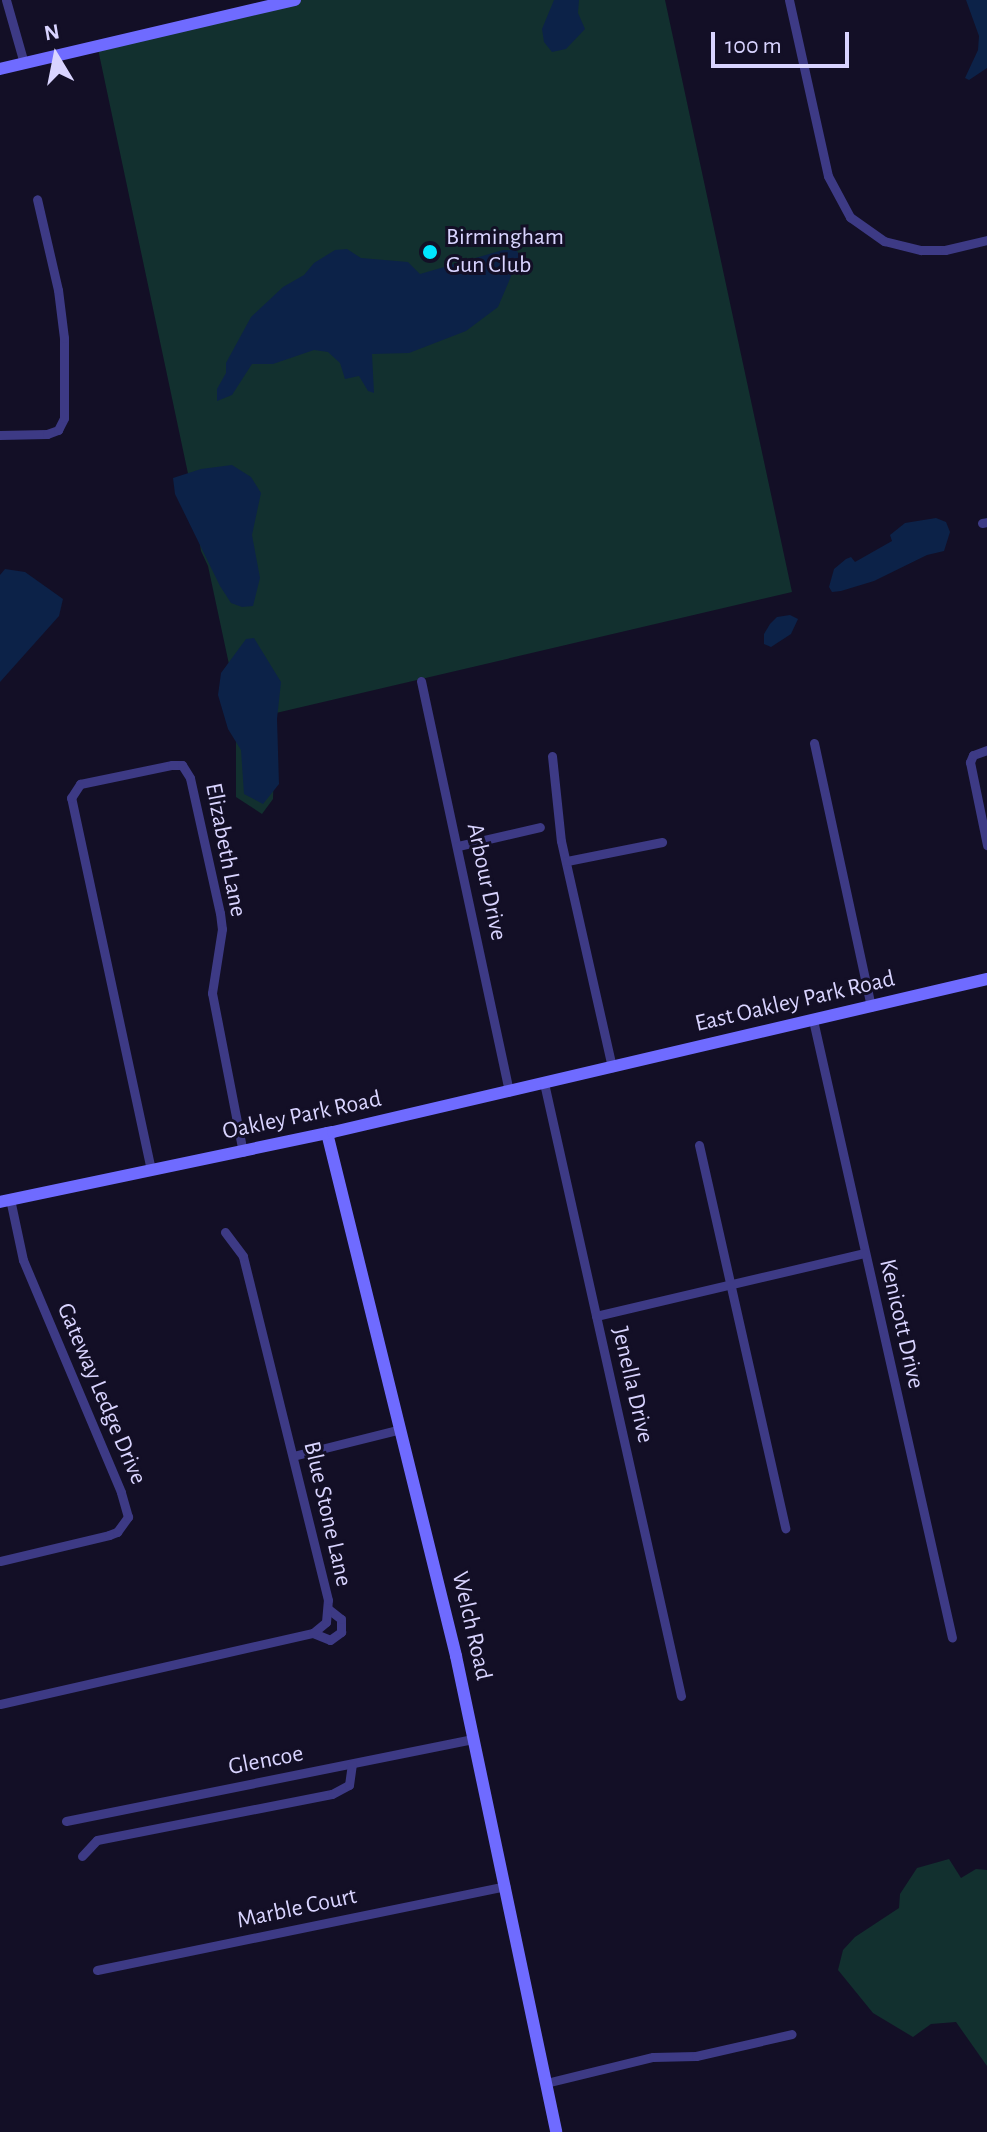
<!DOCTYPE html>
<html>
<head>
<meta charset="utf-8">
<style>
	body { margin:0 }
	#map { position:relative; width:987px; height:2132px; overflow:hidden; background:#130f26; font-family:"Alegreya Sans",sans-serif }
	div>[style] { position:absolute }
	.green>* { inset:0; background:#12302f }
	.water>* { inset:0; background:#0c2248 }
	.street>* { height:9px; margin:-4.5px; padding:0 4.5px; transform-origin:4.5px; border-radius:4.5px; background:#3d3a85 }
	.secondary>* { height:12px; margin:-6px; padding:0 6px; transform-origin:6px; border-radius:6px; background:#6f6bff }
	.dots>* { width:22px; height:22px; translate:-50% -50%; box-sizing:border-box; border:4px solid #130f26; border-radius:50% }
	span { translate:-50% -50%; white-space:nowrap; text-align:center; line-height:1.15; -webkit-text-stroke:6px #130f26; paint-order:stroke }
	.poi-label { font-size:24px; color:#d9d4ff }
	.left { translate:0 -50%; text-align:left }
	.street-label { font-size:24px; color:#d9d4ff }
	.north { position:absolute; left:16px; top:16px; width:80px; height:80px; -webkit-text-stroke:6px #130f26; paint-order:stroke; rotate:350deg; font-size:22px; font-weight:700; line-height:32px; text-align:center; color:#d9d4ff }
	.north::after { content:''; display:block; margin:auto; width:28px; height:36px; background:#d9d4ff; clip-path:polygon(50% 0,100% 100%,50% 72%,0 100%) }
	.scale { position:absolute; left:711px; top:32px; width:138px; height:36px; box-sizing:border-box; border:4px solid #d9d4ff; border-top:0; padding-left:10px; font-size:24px; line-height:28px; white-space:nowrap; color:#d9d4ff; -webkit-text-stroke:6px #130f26; paint-order:stroke }
</style>
</head>
<body>
<div id="map">
	<div class="green">
		<div style="clip-path:polygon(301px 0,665px 0,792px 592px,276px 713px,273px 799px,262px 814px,236px 797px,236px 732px,230px 669px,208px 566px,201px 551px,190px 483px,98px 49px)"></div>
		<div style="clip-path:polygon(949px 1859px,961px 1878px,976px 1869px,987px 1870px,987px 2066px,956px 2022px,931px 2024px,913px 2037px,873px 2013px,838px 1970px,843px 1950px,855px 1937px,899px 1908px,900px 1894px,917px 1868px)"></div>
	</div>
	<div class="water">
		<div style="clip-path:polygon(554px 0,579px 0,578px 13px,585px 29px,566px 49px,552px 52px,544px 42px,542px 29px)"></div>
		<div style="clip-path:polygon(966px 0,987px 0,987px 68px,969px 80px,965px 78px,978px 50px,979px 36px)"></div>
		<div style="clip-path:polygon(347px 249px,361px 258px,408px 262px,420px 274px,503px 250px,516px 250px,520px 255px,498px 307px,466px 331px,409px 353px,372px 354px,374px 393px,368px 391px,359px 376px,345px 379px,340px 363px,328px 352px,314px 350px,273px 364px,252px 364px,232px 395px,217px 401px,217px 389px,226px 373px,226px 363px,251px 317px,283px 287px,304px 275px,314px 263px,335px 250px)"></div>
		<div style="clip-path:polygon(232px 465px,251px 477px,261px 493px,252px 535px,260px 578px,253px 606px,242px 607px,231px 603px,220px 586px,175px 494px,173px 478px,201px 469px)"></div>
		<div style="clip-path:polygon(936px 518px,946px 522px,950px 532px,944px 551px,927px 555px,874px 581px,841px 591px,832px 592px,829px 587px,834px 569px,846px 559px,851px 557px,855px 562px,892px 541px,890px 535px,905px 523px)"></div>
		<div style="clip-path:polygon(5px 569px,25px 572px,63px 599px,59px 616px,0 682px,0 575px)"></div>
		<div style="clip-path:polygon(790px 615px,798px 619px,791px 634px,771px 647px,764px 644px,764px 634px,770px 624px,777px 617px)"></div>
		<div style="clip-path:polygon(254px 638px,281px 682px,277px 719px,279px 784px,263px 804px,244px 794px,241px 750px,228px 729px,218px 695px,221px 673px,246px 639px)"></div>
	</div>
	<div class="street">
		<div style="left:6px;top:0;width:66px;rotate:74.1deg"></div>
		<div style="left:789px;top:0;width:180px;rotate:77.5deg"></div>
		<div style="left:828px;top:176px;width:47px;rotate:61.8deg"></div>
		<div style="left:850px;top:217px;width:42px;rotate:35.2deg"></div>
		<div style="left:884px;top:241px;width:38px;rotate:14deg"></div>
		<div style="left:921px;top:250px;width:24px"></div>
		<div style="left:945px;top:250px;width:43px;rotate:-13.4deg"></div>
		<div style="left:0;top:435px;width:47px;rotate:-1.2deg"></div>
		<div style="left:47px;top:434px;width:12px;rotate:-20deg"></div>
		<div style="left:58px;top:430px;width:13px;rotate:-63deg"></div>
		<div style="left:64px;top:418px;width:80px;rotate:-90deg"></div>
		<div style="left:64px;top:338px;width:48px;rotate:-97.1deg"></div>
		<div style="left:58px;top:290px;width:93px;rotate:-103deg"></div>
		<div style="left:982px;top:523px;width:5px;rotate:-11deg"></div>
		<div style="left:421px;top:681px;width:420px;rotate:77.9deg"></div>
		<div style="left:814px;top:743px;width:270px;rotate:77.8deg"></div>
		<div style="left:987px;top:750px;width:15px;rotate:160deg"></div>
		<div style="left:973px;top:755px;width:8px;rotate:113deg"></div>
		<div style="left:970px;top:762px;width:85px;rotate:78.4deg"></div>
		<div style="left:552px;top:756px;width:85px;rotate:84deg"></div>
		<div style="left:561px;top:841px;width:232px;rotate:77.3deg"></div>
		<div style="left:458px;top:846px;width:84px;rotate:-13deg"></div>
		<div style="left:567px;top:861px;width:97px;rotate:-11.3deg"></div>
		<div style="left:813px;top:1020px;width:633px;rotate:77.32deg"></div>
		<div style="left:544px;top:1083px;width:628px;rotate:77.4deg"></div>
		<div style="left:699px;top:1145px;width:393px;rotate:77.3deg"></div>
		<div style="left:151px;top:1170px;width:381px;rotate:-102.1deg"></div>
		<div style="left:71px;top:798px;width:17px;rotate:-57deg"></div>
		<div style="left:80px;top:784px;width:94px;rotate:-11.7deg"></div>
		<div style="left:172px;top:765px;width:10px"></div>
		<div style="left:182px;top:765px;width:15px;rotate:58deg"></div>
		<div style="left:190px;top:778px;width:138px;rotate:77.5deg"></div>
		<div style="left:220px;top:913px;width:16px;rotate:83deg"></div>
		<div style="left:222px;top:929px;width:65px;rotate:98.9deg"></div>
		<div style="left:212px;top:993px;width:162px;rotate:79deg"></div>
		<div style="left:596px;top:1316px;width:275px;rotate:-13.2deg"></div>
		<div style="left:293px;top:1456px;width:111px;rotate:-14deg"></div>
		<div style="left:0;top:1561px;width:112px;rotate:-13.4deg"></div>
		<div style="left:109px;top:1535px;width:9px;rotate:-21deg"></div>
		<div style="left:117px;top:1532px;width:19px;rotate:-54deg"></div>
		<div style="left:128px;top:1517px;width:26px;rotate:-106deg"></div>
		<div style="left:121px;top:1492px;width:252px;rotate:-112.9deg"></div>
		<div style="left:23px;top:1260px;width:62px;rotate:-102deg"></div>
		<div style="left:313px;top:1633px;width:18px;rotate:22deg"></div>
		<div style="left:330px;top:1640px;width:14px;rotate:-36deg"></div>
		<div style="left:341px;top:1632px;width:13px;rotate:-90deg"></div>
		<div style="left:341px;top:1619px;width:16px;rotate:-142deg"></div>
		<div style="left:0;top:1704px;width:321px;rotate:-12.8deg"></div>
		<div style="left:313px;top:1633px;width:17px;rotate:-40deg"></div>
		<div style="left:326px;top:1622px;width:22px;rotate:-85deg"></div>
		<div style="left:328px;top:1600px;width:354px;rotate:-103.9deg"></div>
		<div style="left:243px;top:1256px;width:30px;rotate:-127deg"></div>
		<div style="left:66px;top:1821px;width:415px;rotate:-11.4deg"></div>
		<div style="left:82px;top:1856px;width:22px;rotate:-47deg"></div>
		<div style="left:97px;top:1840px;width:239px;rotate:-11.1deg"></div>
		<div style="left:332px;top:1794px;width:19px;rotate:-28deg"></div>
		<div style="left:349px;top:1785px;width:21px;rotate:-82deg"></div>
		<div style="left:97px;top:1970px;width:417px;rotate:-11.6deg"></div>
		<div style="left:546px;top:2083px;width:110px;rotate:-13.7deg"></div>
		<div style="left:653px;top:2057px;width:43px;rotate:-1.3deg"></div>
		<div style="left:696px;top:2056px;width:98px;rotate:-12.9deg"></div>
	</div>
	<div class="secondary">
		<div style="left:0;top:69px;width:303px;rotate:-13.2deg"></div>
		<div style="left:327px;top:1133px;width:539px;rotate:76.14deg"></div>
		<div style="left:456px;top:1656px;width:486px;rotate:78.1deg"></div>
		<div style="left:0;top:1202px;width:340px;rotate:-11.9deg"></div>
		<div style="left:333px;top:1132px;width:672px;rotate:-13.17deg"></div>
	</div>
	<div class="dots">
		<div style="left:430px;top:252px;background:#00e5ff"></div>
	</div>
	<div class="poi-label">
		<span class="left" style="left:446px;top:252px">Birmingham<br>Gun Club</span>
	</div>
	<div class="street-label">
		<span style="left:225px;top:850px;rotate:79deg">Elizabeth Lane</span>
		<span style="left:486px;top:882px;rotate:78deg">Arbour Drive</span>
		<span style="left:795px;top:1002px;rotate:-13deg">East Oakley Park Road</span>
		<span style="left:302px;top:1116px;rotate:-12deg">Oakley Park Road</span>
		<span style="left:901px;top:1324px;rotate:77deg">Kenicott Drive</span>
		<span style="left:632px;top:1385px;rotate:77deg">Jenella Drive</span>
		<span style="left:101px;top:1394px;rotate:67deg">Gateway Ledge Drive</span>
		<span style="left:327px;top:1514px;rotate:77deg">Blue Stone Lane</span>
		<span style="left:471px;top:1626px;rotate:77deg">Welch Road</span>
		<span style="left:266px;top:1761px;rotate:-11deg">Glencoe</span>
		<span style="left:297px;top:1909px;rotate:-12deg">Marble Court</span>
	</div>
	<div class="north">N</div>
	<div class="scale">100 m</div>
</div>
</body>
</html>
